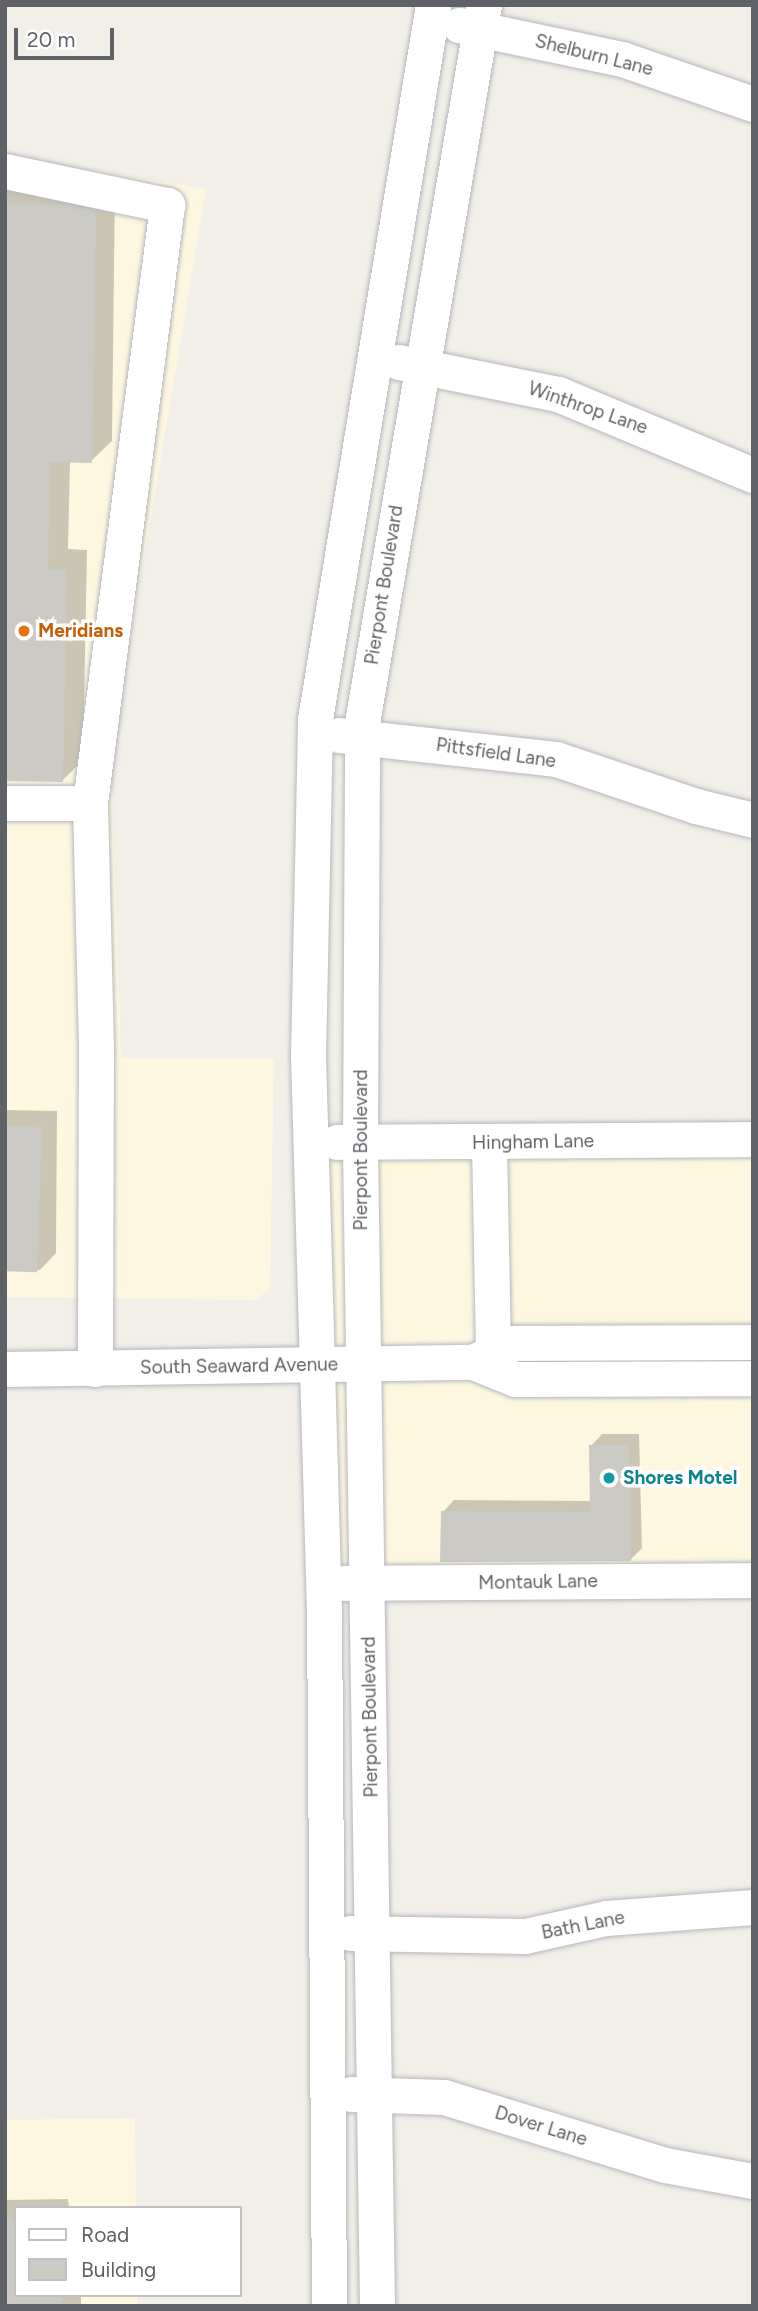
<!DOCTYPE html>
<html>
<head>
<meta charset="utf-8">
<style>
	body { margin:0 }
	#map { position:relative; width:758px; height:2311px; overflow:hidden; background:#f1efe8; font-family:Figtree,sans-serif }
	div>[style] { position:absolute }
	.commercial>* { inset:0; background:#fef7e0; transform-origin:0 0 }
	.shadow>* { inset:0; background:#0003 }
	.building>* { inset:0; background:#cccac5; transform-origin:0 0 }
	.roads { filter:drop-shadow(0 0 2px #b5b8bc) drop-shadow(0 0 2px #b5b8bc) }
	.minor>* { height:35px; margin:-17.5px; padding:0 17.5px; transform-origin:17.5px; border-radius:17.5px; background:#fff }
	.dots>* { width:19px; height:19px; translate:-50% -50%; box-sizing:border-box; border:4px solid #fff; border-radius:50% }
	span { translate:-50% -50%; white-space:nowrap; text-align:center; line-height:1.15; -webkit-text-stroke:7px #fff; paint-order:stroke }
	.street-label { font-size:19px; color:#5f6368 }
	.food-label { font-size:19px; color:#c56008; font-weight:700 }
	.left { translate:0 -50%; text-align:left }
	.culture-label { font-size:19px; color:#0d838f; font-weight:700 }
	.frame { position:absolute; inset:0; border:7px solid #5f6368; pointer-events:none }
	.legend { position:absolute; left:14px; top:2206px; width:228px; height:91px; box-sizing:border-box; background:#fff; border:2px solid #bfc1c3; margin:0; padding:9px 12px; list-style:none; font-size:21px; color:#5f6368 }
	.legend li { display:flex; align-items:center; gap:14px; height:35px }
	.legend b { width:35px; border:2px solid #bfc1c3 }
	.scale { position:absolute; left:14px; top:28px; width:100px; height:32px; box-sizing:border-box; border:4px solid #5f6368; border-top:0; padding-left:9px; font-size:21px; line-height:24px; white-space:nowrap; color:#5f6368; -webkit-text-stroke:5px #fff; paint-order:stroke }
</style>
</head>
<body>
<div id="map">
	<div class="commercial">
		<div style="clip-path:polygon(5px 156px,206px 189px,111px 755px,121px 1058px,274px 1058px,270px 1288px,256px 1300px,5px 1297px)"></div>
		<div style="left:753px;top:1138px;width:440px;height:440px;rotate:90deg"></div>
		<div style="clip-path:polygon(135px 2118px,136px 2208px,16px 2208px,16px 2295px,137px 2295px,137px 2306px,5px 2306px,5px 2120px)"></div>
	</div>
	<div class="shadow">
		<div style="clip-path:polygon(5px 183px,115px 186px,112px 441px,91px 461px,70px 461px,68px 549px,87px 550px,83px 760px,63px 780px,5px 779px)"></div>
		<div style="clip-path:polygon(5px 1110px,57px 1111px,56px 1253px,40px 1270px,5px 1269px)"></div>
		<div style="clip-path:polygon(602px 1434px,639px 1434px,642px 1548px,630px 1560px,443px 1512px,454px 1500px,591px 1501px,591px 1446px)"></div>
		<div style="clip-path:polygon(68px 2199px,69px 2208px,16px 2208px,16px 2295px,81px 2295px,81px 2306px,5px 2306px,5px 2200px)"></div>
	</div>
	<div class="building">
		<div style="clip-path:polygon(5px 203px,96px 205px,92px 463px,50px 462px,48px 569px,67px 569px,63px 782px,5px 781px)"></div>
		<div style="left:5px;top:1126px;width:37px;height:145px;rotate:2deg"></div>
		<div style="clip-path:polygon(589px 1445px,629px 1445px,631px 1561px,440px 1562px,441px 1511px,590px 1512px)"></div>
		<div style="clip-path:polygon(5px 2219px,16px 2219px,16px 2295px,61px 2296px,61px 2306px,5px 2306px)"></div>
	</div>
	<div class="roads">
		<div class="minor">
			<div style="left:459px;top:25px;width:167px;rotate:11.8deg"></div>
			<div style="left:622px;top:59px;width:139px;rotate:19deg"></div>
			<div style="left:5px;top:171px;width:166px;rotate:11.9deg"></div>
			<div style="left:167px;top:205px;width:603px;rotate:97.34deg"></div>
			<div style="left:399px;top:362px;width:162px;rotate:11.4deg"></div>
			<div style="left:558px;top:394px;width:211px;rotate:22.6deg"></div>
			<div style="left:339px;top:735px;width:218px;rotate:6.3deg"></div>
			<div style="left:556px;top:759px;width:148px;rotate:18.6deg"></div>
			<div style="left:696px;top:806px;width:59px;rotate:13.8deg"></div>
			<div style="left:5px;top:803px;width:85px"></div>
			<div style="left:90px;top:803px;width:247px;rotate:88.6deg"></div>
			<div style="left:96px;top:1050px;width:319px;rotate:90.2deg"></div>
			<div style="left:337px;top:1142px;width:416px;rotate:-0.4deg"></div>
			<div style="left:489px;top:1142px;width:210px;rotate:88.9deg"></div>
			<div style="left:473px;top:1362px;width:43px;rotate:-26deg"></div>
			<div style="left:512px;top:1343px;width:241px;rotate:-0.2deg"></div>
			<div style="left:5px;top:1369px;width:468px;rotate:-0.9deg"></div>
			<div style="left:473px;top:1362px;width:45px;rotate:22deg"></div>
			<div style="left:515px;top:1379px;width:238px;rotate:-0.2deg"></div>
			<div style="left:344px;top:1583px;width:409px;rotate:-0.4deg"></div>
			<div style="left:350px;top:1933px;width:175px;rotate:1deg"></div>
			<div style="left:525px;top:1936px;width:83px;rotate:-12.5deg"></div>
			<div style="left:606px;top:1918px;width:147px;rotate:-4.3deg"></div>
			<div style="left:351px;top:2094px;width:93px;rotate:1.8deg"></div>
			<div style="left:444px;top:2097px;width:231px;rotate:17.1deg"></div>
			<div style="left:665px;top:2165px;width:89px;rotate:10.3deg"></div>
			<div style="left:329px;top:2306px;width:695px;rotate:-90.41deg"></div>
			<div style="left:324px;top:1611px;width:554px;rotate:-91.65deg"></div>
			<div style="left:308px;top:1057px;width:338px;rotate:-88.8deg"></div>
			<div style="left:315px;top:719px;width:724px;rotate:-80.62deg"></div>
			<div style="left:377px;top:2306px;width:1163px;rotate:-90.84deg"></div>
			<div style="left:360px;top:1143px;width:420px;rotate:-89.7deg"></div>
			<div style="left:362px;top:723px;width:728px;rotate:-80.36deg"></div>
		</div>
	</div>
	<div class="dots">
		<div style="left:24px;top:631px;background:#e8710a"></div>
		<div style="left:609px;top:1478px;background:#0f9aa8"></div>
	</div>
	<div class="street-label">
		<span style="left:594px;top:55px;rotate:14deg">Shelburn Lane</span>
		<span style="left:588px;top:408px;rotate:19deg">Winthrop Lane</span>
		<span style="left:384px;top:585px;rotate:-81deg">Pierpont Boulevard</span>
		<span style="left:496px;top:753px;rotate:8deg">Pittsfield Lane</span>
		<span style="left:533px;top:1142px;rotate:-1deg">Hingham Lane</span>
		<span style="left:361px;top:1150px;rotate:-90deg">Pierpont Boulevard</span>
		<span style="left:239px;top:1366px;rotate:-1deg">South Seaward Avenue</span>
		<span style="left:538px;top:1582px;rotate:-1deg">Montauk Lane</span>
		<span style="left:370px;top:1717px;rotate:-91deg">Pierpont Boulevard</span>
		<span style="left:583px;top:1925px;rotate:-11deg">Bath Lane</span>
		<span style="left:541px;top:2126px;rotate:17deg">Dover Lane</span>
	</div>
	<div class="food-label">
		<span class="left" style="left:38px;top:631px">Meridians</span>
	</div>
	<div class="culture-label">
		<span class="left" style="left:623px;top:1478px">Shores Motel</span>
	</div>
	<div class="frame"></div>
	<ul class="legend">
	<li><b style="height:9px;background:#fff"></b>Road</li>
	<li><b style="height:19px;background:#cccac5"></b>Building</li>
	</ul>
	<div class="scale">20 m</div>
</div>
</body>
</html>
